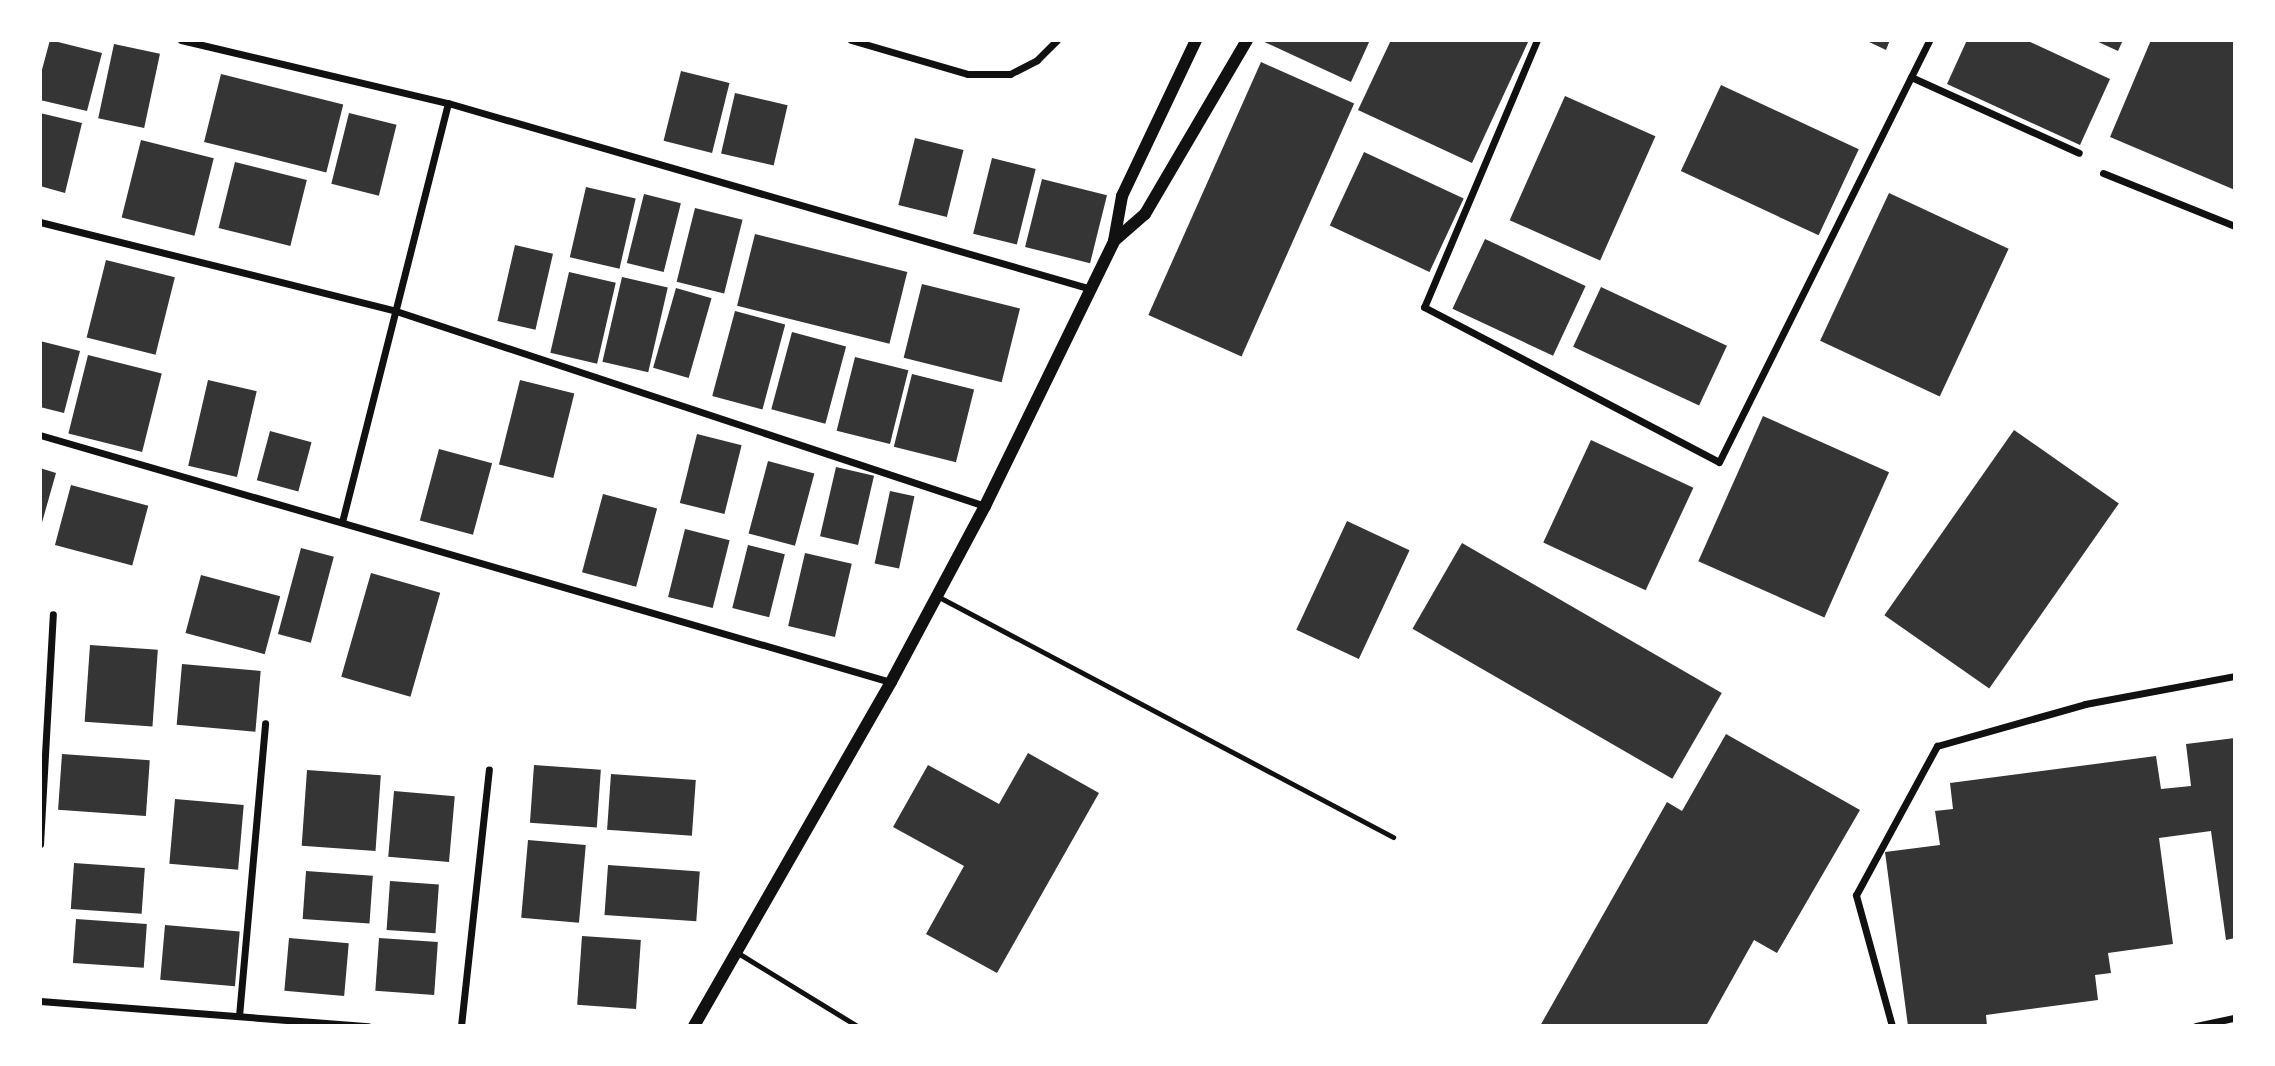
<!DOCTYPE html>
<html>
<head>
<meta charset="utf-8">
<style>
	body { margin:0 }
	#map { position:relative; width:2275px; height:1066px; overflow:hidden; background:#fff; font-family:"Asap Condensed",sans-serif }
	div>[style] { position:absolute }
	.building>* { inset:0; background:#353535; transform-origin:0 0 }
	.service>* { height:5px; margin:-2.5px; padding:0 2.5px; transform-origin:2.5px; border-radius:2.5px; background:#111 }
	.minor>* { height:7px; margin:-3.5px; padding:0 3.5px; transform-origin:3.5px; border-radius:3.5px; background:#111 }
	.tertiary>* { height:12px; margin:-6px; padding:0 6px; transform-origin:6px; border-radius:6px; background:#111 }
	span { translate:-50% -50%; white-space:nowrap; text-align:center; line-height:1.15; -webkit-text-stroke:5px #fff; paint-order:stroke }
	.frame { position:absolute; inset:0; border:42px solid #fff; pointer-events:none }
</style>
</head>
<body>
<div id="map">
	<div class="building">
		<div style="clip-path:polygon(50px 40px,102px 53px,87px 111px,40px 100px,40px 77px)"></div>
		<div style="clip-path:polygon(1260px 40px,1370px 40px,1351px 82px)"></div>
		<div style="clip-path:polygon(1391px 40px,1529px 40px,1472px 163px,1358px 110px)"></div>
		<div style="clip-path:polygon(1865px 40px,1890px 40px,1886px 50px)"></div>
		<div style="clip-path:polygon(1967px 40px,2026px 40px,2110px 79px,2080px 145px,1947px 84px)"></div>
		<div style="clip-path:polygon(2094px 40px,2123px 40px,2118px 51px)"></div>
		<div style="clip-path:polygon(2151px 40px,2235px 40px,2235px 190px,2110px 137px)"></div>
		<div style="left:114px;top:44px;width:47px;height:76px;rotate:12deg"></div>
		<div style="left:1261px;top:62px;width:102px;height:277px;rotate:24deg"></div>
		<div style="left:681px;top:71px;width:50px;height:72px;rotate:14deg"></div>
		<div style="left:221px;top:74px;width:126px;height:70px;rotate:14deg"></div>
		<div style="left:1721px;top:85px;width:152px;height:95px;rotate:25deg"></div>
		<div style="left:735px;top:93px;width:54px;height:62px;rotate:13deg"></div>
		<div style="left:1565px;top:96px;width:99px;height:136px;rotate:24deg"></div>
		<div style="clip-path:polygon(40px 113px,82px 123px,65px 193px,40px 186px)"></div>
		<div style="left:349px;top:113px;width:49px;height:73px;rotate:14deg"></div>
		<div style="left:915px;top:138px;width:50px;height:69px;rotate:14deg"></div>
		<div style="left:141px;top:140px;width:75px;height:80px;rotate:14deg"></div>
		<div style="left:1364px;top:152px;width:110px;height:81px;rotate:25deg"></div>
		<div style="left:992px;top:158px;width:45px;height:78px;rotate:14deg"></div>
		<div style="left:235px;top:162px;width:74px;height:68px;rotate:14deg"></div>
		<div style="left:1042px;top:179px;width:67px;height:70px;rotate:14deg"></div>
		<div style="left:586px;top:187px;width:51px;height:72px;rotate:13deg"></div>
		<div style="left:1889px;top:193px;width:132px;height:163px;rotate:25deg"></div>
		<div style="left:644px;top:194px;width:38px;height:71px;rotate:14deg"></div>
		<div style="left:695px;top:208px;width:49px;height:76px;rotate:14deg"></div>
		<div style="left:755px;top:234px;width:157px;height:74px;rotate:14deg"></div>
		<div style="left:1485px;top:239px;width:111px;height:77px;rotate:25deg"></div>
		<div style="left:515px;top:245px;width:39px;height:78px;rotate:13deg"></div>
		<div style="left:106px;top:260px;width:71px;height:80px;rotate:14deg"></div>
		<div style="left:569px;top:272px;width:48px;height:83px;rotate:13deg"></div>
		<div style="left:622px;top:277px;width:47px;height:87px;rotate:13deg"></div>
		<div style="left:922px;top:284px;width:101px;height:76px;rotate:14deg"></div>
		<div style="left:1601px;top:287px;width:139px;height:66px;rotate:25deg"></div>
		<div style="left:676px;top:288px;width:37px;height:83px;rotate:16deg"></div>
		<div style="left:735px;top:311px;width:52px;height:88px;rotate:15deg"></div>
		<div style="left:792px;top:332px;width:56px;height:80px;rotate:15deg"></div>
		<div style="clip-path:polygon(40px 341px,80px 351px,64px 413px,40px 407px)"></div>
		<div style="left:88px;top:355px;width:76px;height:81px;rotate:14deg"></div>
		<div style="left:855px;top:357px;width:55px;height:76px;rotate:14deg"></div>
		<div style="left:912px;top:374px;width:64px;height:75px;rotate:14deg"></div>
		<div style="left:208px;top:380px;width:50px;height:88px;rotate:13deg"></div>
		<div style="left:520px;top:380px;width:56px;height:87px;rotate:14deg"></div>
		<div style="left:1763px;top:416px;width:138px;height:159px;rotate:24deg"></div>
		<div style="left:2014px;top:430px;width:128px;height:226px;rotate:35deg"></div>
		<div style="left:270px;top:431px;width:43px;height:51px;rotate:15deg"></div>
		<div style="left:697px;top:434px;width:46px;height:71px;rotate:14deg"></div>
		<div style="left:1591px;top:440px;width:113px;height:113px;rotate:25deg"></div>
		<div style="left:439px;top:449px;width:55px;height:74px;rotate:15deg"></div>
		<div style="left:768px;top:461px;width:48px;height:75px;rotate:15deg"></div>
		<div style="left:836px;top:467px;width:39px;height:71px;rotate:13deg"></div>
		<div style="clip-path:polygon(40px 468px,56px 473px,41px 526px,40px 526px)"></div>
		<div style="left:71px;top:485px;width:80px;height:62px;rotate:15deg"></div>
		<div style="left:890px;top:491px;width:25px;height:74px;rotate:12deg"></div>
		<div style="left:603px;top:494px;width:56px;height:81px;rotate:15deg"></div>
		<div style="left:1347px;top:521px;width:69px;height:120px;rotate:25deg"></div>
		<div style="left:685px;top:529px;width:46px;height:70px;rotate:14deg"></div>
		<div style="left:1462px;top:543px;width:300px;height:99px;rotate:30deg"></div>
		<div style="left:748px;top:545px;width:38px;height:65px;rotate:14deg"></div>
		<div style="left:301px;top:548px;width:34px;height:89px;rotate:15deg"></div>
		<div style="left:805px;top:553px;width:48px;height:75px;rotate:13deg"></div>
		<div style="left:371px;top:573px;width:72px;height:108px;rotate:16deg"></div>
		<div style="left:201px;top:575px;width:82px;height:60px;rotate:15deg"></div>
		<div style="left:90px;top:645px;width:68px;height:77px;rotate:4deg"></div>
		<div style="left:182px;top:664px;width:79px;height:61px;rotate:5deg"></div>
		<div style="clip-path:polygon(1726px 734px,1860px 810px,1777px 953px,1754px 940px,1706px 1026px,1540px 1026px,1667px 802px,1682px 811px)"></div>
		<div style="clip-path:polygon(2235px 738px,2235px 938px,2226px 940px,2211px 831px,2159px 838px,2173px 944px,2108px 953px,2111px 973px,2095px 975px,2098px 1000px,1986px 1015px,1987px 1026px,1908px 1026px,1885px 852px,1940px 845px,1935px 811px,1953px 809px,1950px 783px,2156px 756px,2161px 789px,2191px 786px,2186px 744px)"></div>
		<div style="clip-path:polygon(1028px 753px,1099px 793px,997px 973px,926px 934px,964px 866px,893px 827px,928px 765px,999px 804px)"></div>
		<div style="left:62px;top:754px;width:88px;height:56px;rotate:4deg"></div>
		<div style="left:534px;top:765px;width:67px;height:58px;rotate:4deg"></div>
		<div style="left:307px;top:770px;width:74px;height:76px;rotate:4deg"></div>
		<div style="left:611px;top:774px;width:85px;height:56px;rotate:4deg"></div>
		<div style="left:394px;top:791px;width:61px;height:66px;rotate:5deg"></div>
		<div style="left:175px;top:799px;width:69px;height:65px;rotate:5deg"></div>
		<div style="left:528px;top:840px;width:58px;height:78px;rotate:5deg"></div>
		<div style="left:74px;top:863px;width:71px;height:46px;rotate:4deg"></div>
		<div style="left:608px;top:865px;width:92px;height:50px;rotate:4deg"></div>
		<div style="left:306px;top:871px;width:67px;height:48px;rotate:4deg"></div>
		<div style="left:390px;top:881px;width:49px;height:49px;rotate:4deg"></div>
		<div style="left:76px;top:919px;width:71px;height:44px;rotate:4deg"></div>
		<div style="left:165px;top:925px;width:75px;height:55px;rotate:5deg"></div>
		<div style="left:582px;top:936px;width:59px;height:69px;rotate:4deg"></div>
		<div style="left:289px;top:938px;width:60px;height:53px;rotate:5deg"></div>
		<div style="left:379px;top:938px;width:59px;height:53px;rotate:4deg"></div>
	</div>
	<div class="service">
		<div style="left:937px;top:596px;width:516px;rotate:27.86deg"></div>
		<div style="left:738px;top:953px;width:140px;rotate:31.5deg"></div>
	</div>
	<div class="minor">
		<div style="left:181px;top:40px;width:274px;rotate:13.3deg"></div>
		<div style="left:448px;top:103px;width:669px;rotate:16.13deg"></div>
		<div style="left:851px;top:40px;width:122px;rotate:16.2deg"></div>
		<div style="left:968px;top:74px;width:42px"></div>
		<div style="left:1010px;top:74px;width:30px;rotate:-27deg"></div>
		<div style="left:1037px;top:60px;width:28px;rotate:-45deg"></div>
		<div style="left:1537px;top:40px;width:290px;rotate:112.9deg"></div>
		<div style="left:1424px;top:307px;width:333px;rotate:27.7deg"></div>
		<div style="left:1719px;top:462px;width:471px;rotate:-63.5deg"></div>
		<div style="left:1911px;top:77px;width:184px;rotate:24.3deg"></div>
		<div style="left:2103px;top:173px;width:142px;rotate:21.9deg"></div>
		<div style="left:40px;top:222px;width:367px;rotate:14deg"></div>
		<div style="left:396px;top:311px;width:620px;rotate:18.32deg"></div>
		<div style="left:40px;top:435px;width:886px;rotate:16.19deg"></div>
		<div style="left:342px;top:522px;width:432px;rotate:-75.8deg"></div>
		<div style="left:40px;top:844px;width:230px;rotate:-86.8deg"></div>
		<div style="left:40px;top:1001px;width:329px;rotate:4.4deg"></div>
		<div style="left:239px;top:1016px;width:294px;rotate:-84.9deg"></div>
		<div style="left:461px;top:1026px;width:258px;rotate:-83.8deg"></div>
		<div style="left:1892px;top:1026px;width:136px;rotate:-105.4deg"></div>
		<div style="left:1856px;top:895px;width:170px;rotate:-61.5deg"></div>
		<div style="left:1937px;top:746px;width:154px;rotate:-15.8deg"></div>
		<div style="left:2085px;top:704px;width:153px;rotate:-10.6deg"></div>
		<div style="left:2196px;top:1026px;width:40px;rotate:-12deg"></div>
	</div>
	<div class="tertiary">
		<div style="left:1114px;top:241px;width:41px;rotate:-41.1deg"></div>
		<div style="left:1145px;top:214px;width:202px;rotate:-59.6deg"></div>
		<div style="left:694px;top:1026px;width:396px;rotate:-60.2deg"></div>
		<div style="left:891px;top:682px;width:200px;rotate:-61.9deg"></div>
		<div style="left:985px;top:506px;width:295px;rotate:-64deg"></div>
		<div style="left:1114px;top:241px;width:46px;rotate:-79.9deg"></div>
		<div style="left:1122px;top:196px;width:173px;rotate:-64.6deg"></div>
	</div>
	<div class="frame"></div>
</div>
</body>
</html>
